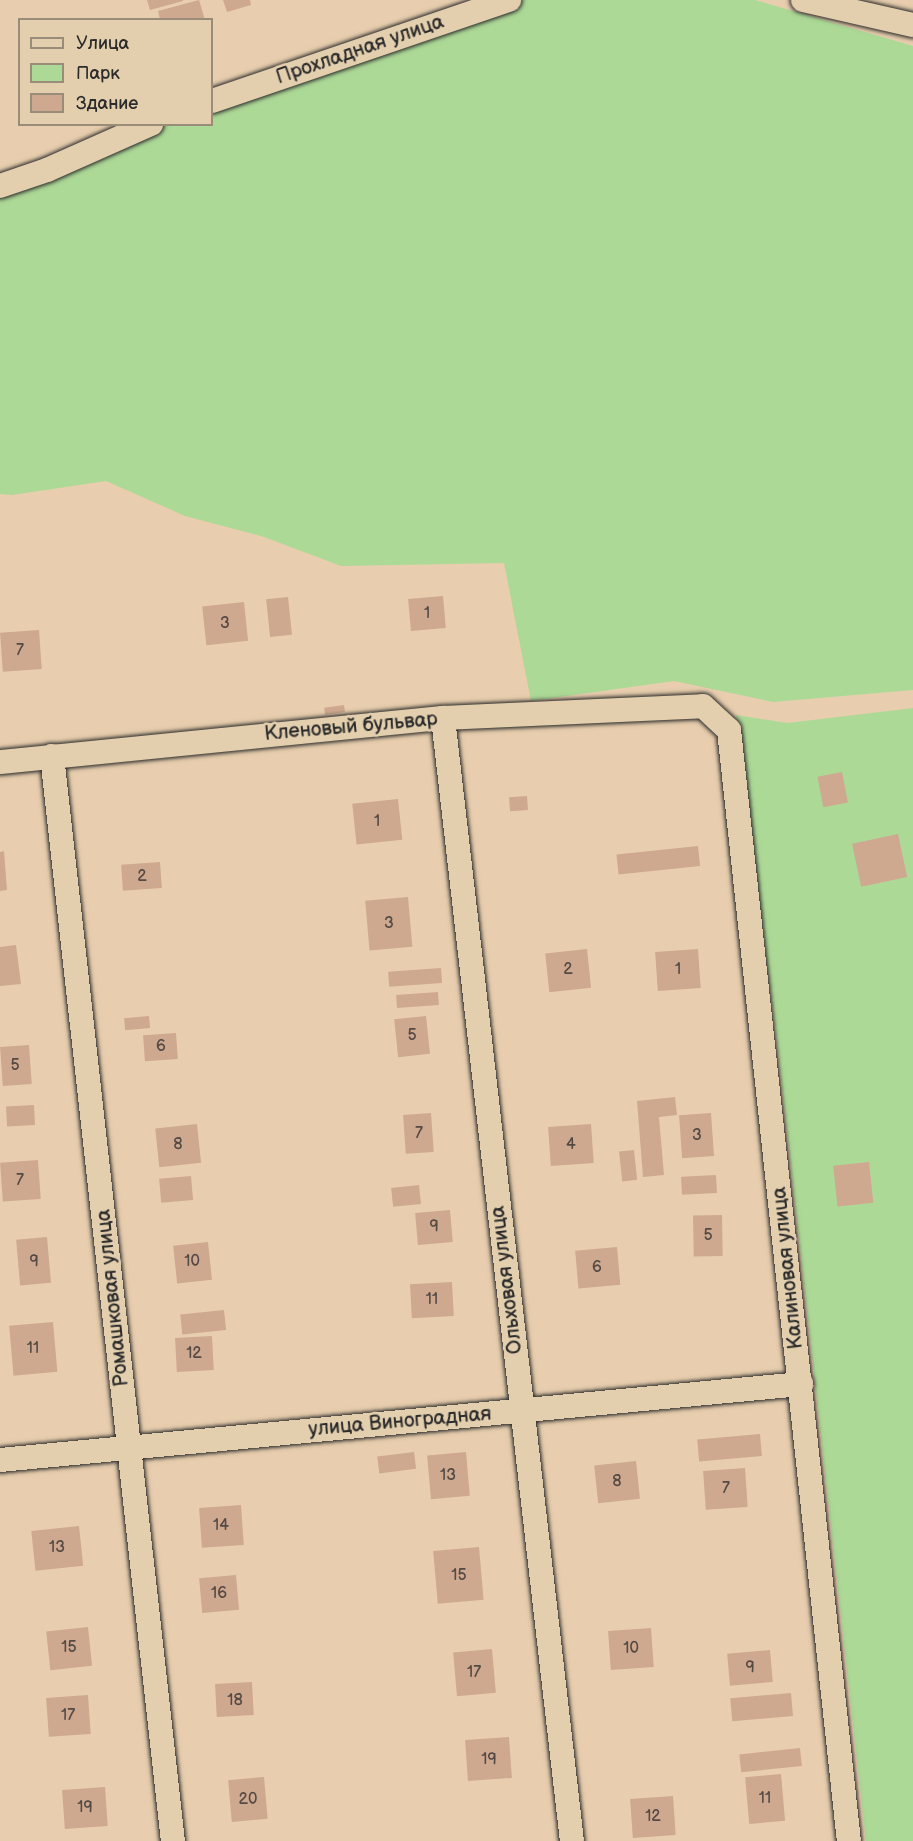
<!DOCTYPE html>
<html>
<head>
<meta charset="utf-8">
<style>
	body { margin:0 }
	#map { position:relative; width:913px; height:1841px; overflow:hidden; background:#e8ceae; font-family:"Balsamiq Sans",sans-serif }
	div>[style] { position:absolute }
	.green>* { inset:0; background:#add997 }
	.building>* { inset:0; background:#cfa890; transform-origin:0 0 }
	.roads { filter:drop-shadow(0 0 2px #2b2b2b) drop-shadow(0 0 2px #2b2b2b) }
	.minor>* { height:24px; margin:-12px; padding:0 12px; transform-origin:12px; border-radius:12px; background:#e3cfae }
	span { translate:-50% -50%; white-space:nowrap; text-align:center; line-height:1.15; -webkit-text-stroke:5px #e3cfae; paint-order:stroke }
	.number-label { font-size:16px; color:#544a44 }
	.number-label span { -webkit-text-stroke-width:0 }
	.street-label { font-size:20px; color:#2b2b2b }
	.legend { position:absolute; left:18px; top:18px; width:195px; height:108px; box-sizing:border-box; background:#e3cfae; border:2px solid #998d7a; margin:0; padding:8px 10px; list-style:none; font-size:18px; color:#2b2b2b }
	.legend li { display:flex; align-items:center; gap:12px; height:30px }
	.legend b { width:30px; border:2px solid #998d7a }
</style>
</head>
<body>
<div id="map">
	<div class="green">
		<div style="clip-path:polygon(520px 0,755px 0,913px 46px,913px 690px,773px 702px,674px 681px,531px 701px,504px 563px,341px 566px,264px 537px,185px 516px,106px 481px,12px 495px,0 494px,0 193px,166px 125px,212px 124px,212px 107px)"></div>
		<div style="clip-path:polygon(913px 708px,913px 1841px,866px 1841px,778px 1050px,736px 715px,787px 723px)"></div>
	</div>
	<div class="building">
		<div style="clip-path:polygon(147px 0,183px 0,183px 1px,150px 10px)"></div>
		<div style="clip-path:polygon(199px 0,205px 20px,160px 20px,158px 11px)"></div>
		<div style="clip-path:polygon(223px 0,250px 0,251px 5px,227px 12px)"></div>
		<div style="left:443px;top:596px;width:32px;height:35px;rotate:85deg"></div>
		<div style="left:288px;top:597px;width:38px;height:22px;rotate:84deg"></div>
		<div style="left:244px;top:602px;width:39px;height:42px;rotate:84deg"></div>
		<div style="left:39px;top:630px;width:39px;height:39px;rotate:86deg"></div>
		<div style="left:344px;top:705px;width:7px;height:20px;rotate:82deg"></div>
		<div style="left:842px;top:772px;width:31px;height:25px;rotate:79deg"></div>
		<div style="left:527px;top:796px;width:14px;height:18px;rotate:86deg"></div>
		<div style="left:398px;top:799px;width:41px;height:46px;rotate:84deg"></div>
		<div style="left:898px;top:834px;width:44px;height:47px;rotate:78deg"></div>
		<div style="left:698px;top:846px;width:20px;height:82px;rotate:84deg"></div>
		<div style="clip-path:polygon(4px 851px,7px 890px,0 891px,0 852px)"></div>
		<div style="left:160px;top:862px;width:26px;height:39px;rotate:86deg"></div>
		<div style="left:408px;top:897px;width:50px;height:43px;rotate:85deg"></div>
		<div style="clip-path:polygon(16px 945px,21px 984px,0 986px,0 947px)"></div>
		<div style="left:587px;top:949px;width:39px;height:42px;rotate:84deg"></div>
		<div style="left:698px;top:949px;width:39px;height:43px;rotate:86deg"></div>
		<div style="left:441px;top:968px;width:15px;height:53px;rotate:86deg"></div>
		<div style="left:438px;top:992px;width:13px;height:42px;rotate:86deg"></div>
		<div style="left:149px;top:1016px;width:12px;height:25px;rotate:85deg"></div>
		<div style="left:426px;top:1016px;width:38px;height:32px;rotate:84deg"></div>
		<div style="left:176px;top:1033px;width:26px;height:33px;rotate:86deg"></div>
		<div style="left:29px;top:1045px;width:39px;height:29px;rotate:86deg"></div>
		<div style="clip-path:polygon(675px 1097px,677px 1115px,659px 1117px,664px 1175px,643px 1177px,637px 1101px)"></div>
		<div style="left:34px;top:1105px;width:20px;height:28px;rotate:87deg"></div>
		<div style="left:431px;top:1113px;width:39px;height:28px;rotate:86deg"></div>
		<div style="left:711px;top:1113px;width:43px;height:32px;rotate:86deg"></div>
		<div style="left:197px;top:1124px;width:39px;height:42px;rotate:84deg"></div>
		<div style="left:591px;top:1124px;width:39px;height:43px;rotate:86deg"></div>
		<div style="left:634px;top:1150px;width:30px;height:15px;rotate:84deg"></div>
		<div style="left:38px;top:1160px;width:39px;height:38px;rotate:86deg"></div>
		<div style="left:869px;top:1162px;width:41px;height:36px;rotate:84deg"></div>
		<div style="left:716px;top:1175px;width:18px;height:35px;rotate:87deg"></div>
		<div style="left:191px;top:1176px;width:24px;height:32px;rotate:85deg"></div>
		<div style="left:419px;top:1185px;width:19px;height:28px;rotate:84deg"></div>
		<div style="left:450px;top:1210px;width:32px;height:35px;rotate:85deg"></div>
		<div style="left:722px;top:1215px;width:41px;height:29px;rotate:89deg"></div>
		<div style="left:47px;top:1237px;width:46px;height:31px;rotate:85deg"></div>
		<div style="left:208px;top:1242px;width:38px;height:35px;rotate:84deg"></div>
		<div style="left:617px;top:1247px;width:38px;height:42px;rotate:85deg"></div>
		<div style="left:452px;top:1282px;width:34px;height:42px;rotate:87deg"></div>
		<div style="left:224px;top:1310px;width:20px;height:44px;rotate:84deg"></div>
		<div style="left:53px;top:1322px;width:50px;height:44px;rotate:85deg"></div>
		<div style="left:212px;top:1336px;width:34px;height:37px;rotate:87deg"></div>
		<div style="left:760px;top:1434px;width:22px;height:63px;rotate:85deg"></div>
		<div style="left:414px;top:1452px;width:17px;height:37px;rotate:83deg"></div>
		<div style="left:466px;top:1452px;width:44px;height:39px;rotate:85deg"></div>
		<div style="left:636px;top:1461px;width:38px;height:42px;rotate:84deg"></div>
		<div style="left:745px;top:1468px;width:39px;height:42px;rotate:86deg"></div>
		<div style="left:241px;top:1505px;width:40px;height:42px;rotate:86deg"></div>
		<div style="left:79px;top:1526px;width:40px;height:48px;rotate:84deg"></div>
		<div style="left:479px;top:1547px;width:53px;height:46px;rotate:85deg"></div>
		<div style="left:236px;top:1575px;width:35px;height:37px;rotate:85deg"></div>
		<div style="left:88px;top:1627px;width:39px;height:42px;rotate:84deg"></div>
		<div style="left:651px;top:1628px;width:39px;height:43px;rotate:86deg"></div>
		<div style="left:492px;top:1649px;width:44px;height:39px;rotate:85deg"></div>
		<div style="left:770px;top:1650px;width:32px;height:43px;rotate:85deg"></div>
		<div style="left:252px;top:1682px;width:33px;height:37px;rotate:87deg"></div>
		<div style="left:791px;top:1693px;width:23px;height:61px;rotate:85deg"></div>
		<div style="left:88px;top:1695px;width:39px;height:42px;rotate:86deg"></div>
		<div style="left:509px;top:1737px;width:41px;height:44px;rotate:86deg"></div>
		<div style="left:800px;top:1748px;width:18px;height:61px;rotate:84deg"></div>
		<div style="left:781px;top:1774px;width:47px;height:36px;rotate:85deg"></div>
		<div style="left:264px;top:1777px;width:42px;height:36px;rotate:85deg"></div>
		<div style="left:105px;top:1787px;width:39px;height:43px;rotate:86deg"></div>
		<div style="left:673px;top:1796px;width:39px;height:43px;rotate:86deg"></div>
	</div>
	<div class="roads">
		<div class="minor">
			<div style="left:803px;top:0;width:113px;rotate:12.8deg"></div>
			<div style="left:212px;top:101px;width:314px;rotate:-18.8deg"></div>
			<div style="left:0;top:186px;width:50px;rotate:-18.8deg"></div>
			<div style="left:47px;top:170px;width:114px;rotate:-23.9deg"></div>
			<div style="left:443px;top:718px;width:1130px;rotate:83.45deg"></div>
			<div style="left:52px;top:756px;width:1092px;rotate:83.64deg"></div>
			<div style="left:0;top:762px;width:445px;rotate:-5.7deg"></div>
			<div style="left:443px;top:718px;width:260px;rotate:-2.6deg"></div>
			<div style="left:703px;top:706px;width:35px;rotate:43deg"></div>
			<div style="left:729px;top:730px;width:1117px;rotate:83.84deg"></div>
			<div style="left:0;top:1460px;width:805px;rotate:-5.42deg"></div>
		</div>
	</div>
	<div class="number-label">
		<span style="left:427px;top:614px">1</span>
		<span style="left:225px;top:624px">3</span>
		<span style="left:20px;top:651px">7</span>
		<span style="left:377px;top:822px">1</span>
		<span style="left:142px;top:877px">2</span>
		<span style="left:389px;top:924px">3</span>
		<span style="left:568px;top:970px">2</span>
		<span style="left:678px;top:970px">1</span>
		<span style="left:412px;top:1036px">5</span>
		<span style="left:161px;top:1047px">6</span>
		<span style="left:15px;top:1066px">5</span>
		<span style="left:419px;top:1134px">7</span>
		<span style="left:697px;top:1136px">3</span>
		<span style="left:178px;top:1145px">8</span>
		<span style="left:571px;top:1145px">4</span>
		<span style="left:20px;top:1181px">7</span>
		<span style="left:434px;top:1227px">9</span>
		<span style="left:708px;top:1236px">5</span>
		<span style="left:34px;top:1262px">9</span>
		<span style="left:192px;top:1262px">10</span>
		<span style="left:597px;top:1268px">6</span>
		<span style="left:432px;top:1300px">11</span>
		<span style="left:33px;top:1349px">11</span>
		<span style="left:194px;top:1354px">12</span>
		<span style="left:448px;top:1476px">13</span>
		<span style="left:617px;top:1482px">8</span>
		<span style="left:726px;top:1489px">7</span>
		<span style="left:221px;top:1526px">14</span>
		<span style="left:57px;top:1548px">13</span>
		<span style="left:459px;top:1576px">15</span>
		<span style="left:219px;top:1594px">16</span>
		<span style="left:69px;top:1648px">15</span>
		<span style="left:631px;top:1649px">10</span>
		<span style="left:750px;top:1668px">9</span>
		<span style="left:474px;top:1673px">17</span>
		<span style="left:235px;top:1701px">18</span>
		<span style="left:68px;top:1716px">17</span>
		<span style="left:489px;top:1760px">19</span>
		<span style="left:765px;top:1799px">11</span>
		<span style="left:248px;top:1800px">20</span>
		<span style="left:85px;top:1808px">19</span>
		<span style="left:653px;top:1817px">12</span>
	</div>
	<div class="street-label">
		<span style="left:360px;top:50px;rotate:-19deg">Прохладная улица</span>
		<span style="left:351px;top:727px;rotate:-5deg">Кленовый бульвар</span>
		<span style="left:788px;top:1268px;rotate:-96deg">Калиновая улица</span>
		<span style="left:507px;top:1280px;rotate:-97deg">Ольховая улица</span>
		<span style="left:113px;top:1298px;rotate:-96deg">Ромашковая улица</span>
		<span style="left:400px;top:1422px;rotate:-5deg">улица Виноградная</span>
	</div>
	<ul class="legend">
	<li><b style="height:8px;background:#e3cfae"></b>Улица</li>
	<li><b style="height:16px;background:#add997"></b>Парк</li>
	<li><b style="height:16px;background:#cfa890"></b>Здание</li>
	</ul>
</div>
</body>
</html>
